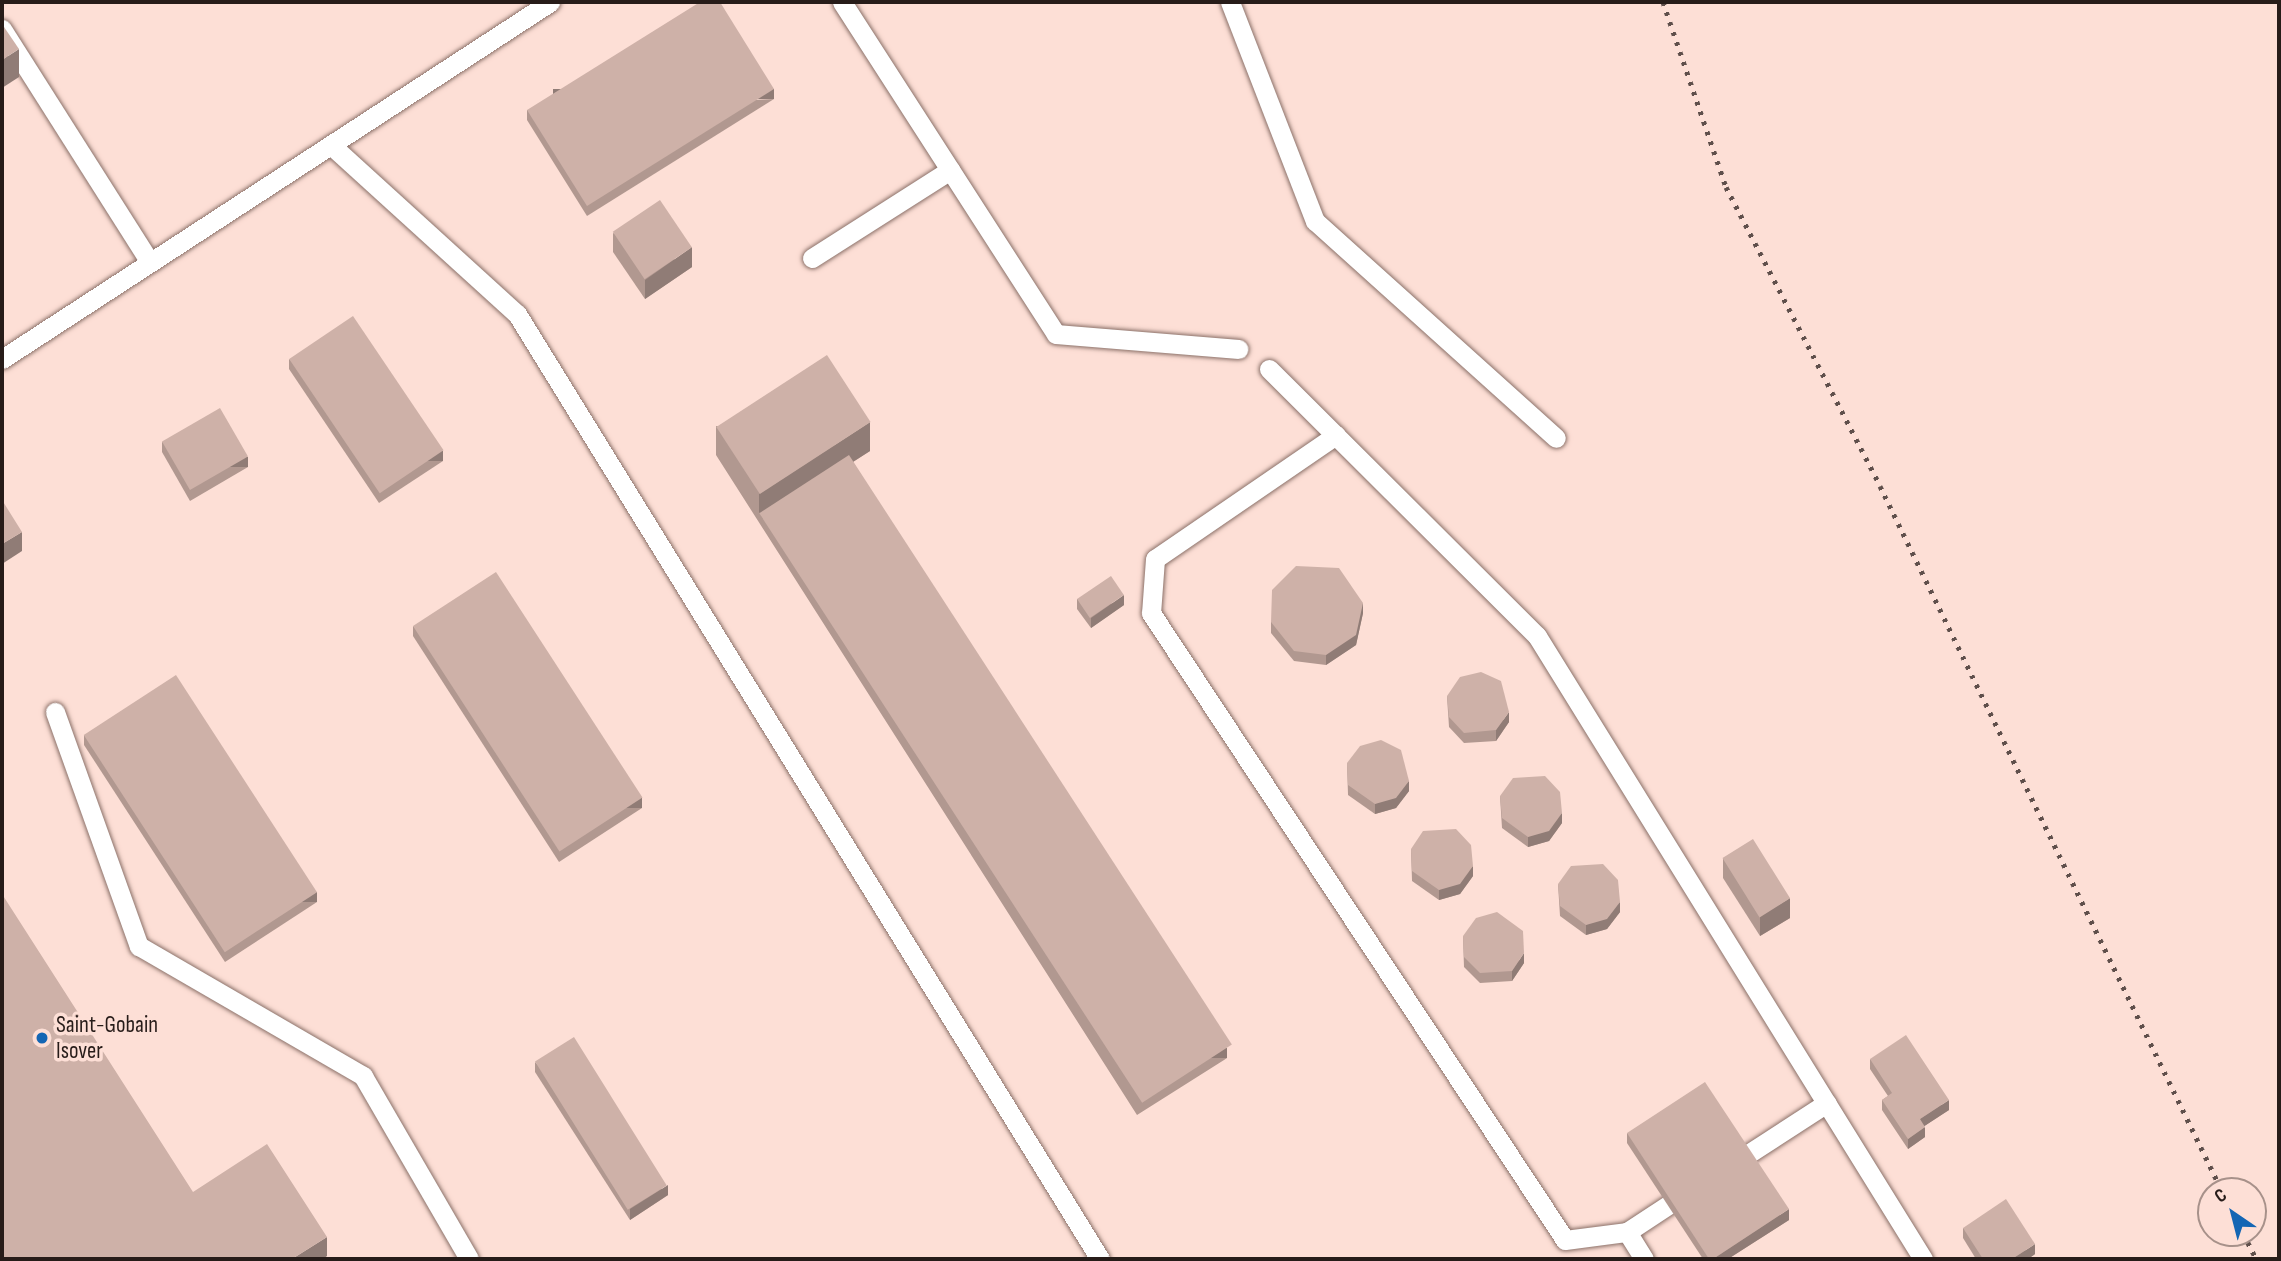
<!DOCTYPE html>
<html>
<head>
<meta charset="utf-8">
<style>
	body { margin:0 }
	#map { position:relative; width:2281px; height:1261px; overflow:hidden; background:#fddfd6; font-family:"Sofia Sans Condensed",sans-serif }
	div>[style] { position:absolute }
	.roads { filter:drop-shadow(0 0 2px #8b7169) drop-shadow(0 0 2px #8b7169) }
	.service>* { height:19px; margin:-9.5px; padding:0 9.5px; transform-origin:9.5px; border-radius:9.5px; background:#fff }
	.rail>* { height:5px; margin-top:-2.5px; transform-origin:0; background:repeating-linear-gradient(90deg,#5f4f4b 0 3.5px,transparent 0 10.5px) }
	.wall>* { inset:0; background:#b19890 }
	.shaded-wall>* { inset:0; background:#907c76; transform-origin:0 0 }
	.building>* { inset:0; background:#ceb1a8; transform-origin:0 0 }
	.dots>* { width:19px; height:19px; translate:-50% -50%; box-sizing:border-box; border:4px solid #fddfd6; border-radius:50% }
	span { translate:-50% -50%; white-space:nowrap; text-align:center; line-height:1.15; -webkit-text-stroke:7px #fddfd6; paint-order:stroke }
	.poi-label { font-size:23px; color:#271c19 }
	.left { translate:0 -50%; text-align:left }
	.frame { position:absolute; inset:0; border:4px solid #271c19; pointer-events:none }
	.north { position:absolute; left:2197px; top:1177px; width:70px; height:70px; box-sizing:border-box; background:#fddfd6; border:2px solid #a7918a; border-radius:50%; rotate:325deg; font-size:19px; font-weight:700; line-height:28px; text-align:center; color:#271c19 }
	.north::after { content:''; display:block; margin:auto; width:24px; height:32px; background:#1466b4; clip-path:polygon(50% 0,100% 100%,50% 72%,0 100%) }
</style>
</head>
<body>
<div id="map">
	<div class="roads">
		<div class="service">
			<div style="left:842px;top:2px;width:395px;rotate:57.2deg"></div>
			<div style="left:1056px;top:334px;width:183px;rotate:4.7deg"></div>
			<div style="left:1230px;top:2px;width:235px;rotate:68.8deg"></div>
			<div style="left:1315px;top:221px;width:324px;rotate:42deg"></div>
			<div style="left:2px;top:29px;width:276px;rotate:57.6deg"></div>
			<div style="left:331px;top:145px;width:251px;rotate:42.3deg"></div>
			<div style="left:517px;top:314px;width:1110px;rotate:58.33deg"></div>
			<div style="left:812px;top:258px;width:164px;rotate:-32.5deg"></div>
			<div style="left:2px;top:359px;width:654px;rotate:-33.08deg"></div>
			<div style="left:1269px;top:369px;width:378px;rotate:44.9deg"></div>
			<div style="left:1537px;top:636px;width:733px;rotate:58.22deg"></div>
			<div style="left:1336px;top:435px;width:219px;rotate:145.6deg"></div>
			<div style="left:1155px;top:559px;width:54px;rotate:94.2deg"></div>
			<div style="left:1151px;top:613px;width:751px;rotate:56.56deg"></div>
			<div style="left:1565px;top:1240px;width:63px;rotate:-7.4deg"></div>
			<div style="left:55px;top:712px;width:249px;rotate:70.3deg"></div>
			<div style="left:139px;top:946px;width:259px;rotate:30.1deg"></div>
			<div style="left:363px;top:1076px;width:211px;rotate:59.9deg"></div>
			<div style="left:1731px;top:1165px;width:114px;rotate:-32.9deg"></div>
			<div style="left:1644px;top:1259px;width:32px;rotate:-122deg"></div>
			<div style="left:1627px;top:1232px;width:73px;rotate:-33.3deg"></div>
		</div>
	</div>
	<div class="rail">
		<div style="left:1663px;top:2px;width:195px;rotate:71.2deg"></div>
		<div style="left:1726px;top:187px;width:336px;rotate:62.7deg"></div>
		<div style="left:1880px;top:486px;width:784px;rotate:64.12deg"></div>
		<div style="left:2243px;top:1233px;width:29px;rotate:63deg"></div>
	</div>
	<div class="wall">
		<div style="clip-path:polygon(774px 99px,587px 216px,527px 120px,527px 110px)"></div>
		<div style="clip-path:polygon(613px 233px,692px 267px,645px 299px,613px 252px)"></div>
		<div style="clip-path:polygon(289px 359px,443px 461px,379px 503px,289px 369px)"></div>
		<div style="clip-path:polygon(716px 426px,870px 451px,853px 462px,1227px 1058px,1137px 1115px,716px 455px)"></div>
		<div style="clip-path:polygon(162px 442px,248px 467px,190px 501px,162px 452px)"></div>
		<div style="clip-path:polygon(1077px 599px,1124px 605px,1091px 628px,1077px 609px)"></div>
		<div style="clip-path:polygon(1363px 613px,1356px 645px,1326px 665px,1294px 661px,1271px 633px,1271px 622px)"></div>
		<div style="clip-path:polygon(413px 626px,642px 808px,559px 862px,413px 636px)"></div>
		<div style="clip-path:polygon(1447px 696px,1509px 722px,1496px 741px,1464px 743px,1449px 727px)"></div>
		<div style="clip-path:polygon(84px 735px,317px 902px,225px 962px,84px 745px)"></div>
		<div style="clip-path:polygon(1347px 763px,1409px 791px,1396px 808px,1375px 814px,1348px 795px)"></div>
		<div style="clip-path:polygon(1500px 796px,1562px 823px,1549px 841px,1528px 847px,1502px 828px)"></div>
		<div style="clip-path:polygon(1411px 849px,1473px 876px,1460px 894px,1439px 900px,1412px 881px)"></div>
		<div style="clip-path:polygon(1723px 858px,1790px 918px,1760px 936px,1723px 878px)"></div>
		<div style="clip-path:polygon(1558px 884px,1620px 912px,1607px 929px,1586px 935px,1560px 916px)"></div>
		<div style="clip-path:polygon(1463px 936px,1524px 963px,1512px 981px,1480px 983px,1464px 967px)"></div>
		<div style="clip-path:polygon(1870px 1059px,1949px 1110px,1924px 1126px,1925px 1137px,1908px 1149px,1882px 1110px,1882px 1100px,1888px 1096px,1870px 1069px)"></div>
		<div style="clip-path:polygon(535px 1062px,668px 1195px,630px 1220px,535px 1072px)"></div>
		<div style="clip-path:polygon(1627px 1133px,1789px 1220px,1728px 1259px,1703px 1259px,1627px 1143px)"></div>
		<div style="clip-path:polygon(1963px 1228px,2035px 1254px,2028px 1259px,1976px 1259px,1963px 1238px)"></div>
	</div>
	<div class="shaded-wall">
		<div style="clip-path:polygon(19px 49px,19px 77px,2px 88px,2px 60px)"></div>
		<div style="left:774px;top:89px;width:10px;height:221px;rotate:90deg"></div>
		<div style="clip-path:polygon(692px 247px,692px 267px,645px 299px,645px 280px)"></div>
		<div style="clip-path:polygon(870px 422px,870px 451px,763px 519px,759px 512px,759px 494px)"></div>
		<div style="left:443px;top:451px;width:10px;height:77px;rotate:90deg"></div>
		<div style="left:248px;top:457px;width:10px;height:67px;rotate:90deg"></div>
		<div style="clip-path:polygon(22px 532px,22px 551px,2px 564px,2px 544px)"></div>
		<div style="clip-path:polygon(1124px 595px,1124px 605px,1091px 628px,1091px 618px)"></div>
		<div style="clip-path:polygon(1363px 603px,1363px 613px,1356px 645px,1326px 665px,1326px 655px)"></div>
		<div style="clip-path:polygon(1509px 712px,1509px 722px,1496px 741px,1496px 730px)"></div>
		<div style="clip-path:polygon(1409px 781px,1409px 791px,1396px 808px,1375px 814px,1375px 804px)"></div>
		<div style="left:642px;top:798px;width:10px;height:99px;rotate:90deg"></div>
		<div style="clip-path:polygon(1562px 813px,1562px 823px,1549px 841px,1528px 847px,1528px 837px)"></div>
		<div style="clip-path:polygon(1473px 866px,1473px 876px,1460px 894px,1439px 900px,1439px 890px)"></div>
		<div style="left:317px;top:892px;width:10px;height:110px;rotate:90deg"></div>
		<div style="clip-path:polygon(1790px 898px,1790px 918px,1760px 936px,1760px 916px)"></div>
		<div style="clip-path:polygon(1620px 902px,1620px 912px,1607px 929px,1586px 935px,1586px 925px)"></div>
		<div style="clip-path:polygon(1524px 953px,1524px 963px,1512px 981px,1512px 971px)"></div>
		<div style="left:1227px;top:1048px;width:10px;height:107px;rotate:90deg"></div>
		<div style="clip-path:polygon(1949px 1100px,1949px 1110px,1920px 1129px,1920px 1119px)"></div>
		<div style="clip-path:polygon(1925px 1127px,1925px 1137px,1908px 1149px,1908px 1139px)"></div>
		<div style="clip-path:polygon(668px 1185px,668px 1195px,630px 1220px,630px 1209px)"></div>
		<div style="clip-path:polygon(1789px 1209px,1789px 1220px,1728px 1259px,1713px 1259px)"></div>
		<div style="clip-path:polygon(327px 1237px,327px 1256px,323px 1259px,292px 1259px)"></div>
		<div style="clip-path:polygon(2035px 1244px,2035px 1254px,2028px 1259px,2012px 1259px)"></div>
	</div>
	<div class="building">
		<div style="clip-path:polygon(700px 2px,720px 2px,774px 89px,587px 206px,527px 110px)"></div>
		<div style="clip-path:polygon(2px 24px,19px 49px,2px 60px)"></div>
		<div style="left:660px;top:200px;width:57px;height:57px;rotate:56deg"></div>
		<div style="left:353px;top:316px;width:162px;height:77px;rotate:56deg"></div>
		<div style="left:827px;top:355px;width:80px;height:132px;rotate:57deg"></div>
		<div style="left:220px;top:408px;width:56px;height:67px;rotate:60deg"></div>
		<div style="left:849px;top:455px;width:703px;height:107px;rotate:57deg"></div>
		<div style="clip-path:polygon(2px 500px,22px 532px,2px 544px)"></div>
		<div style="clip-path:polygon(1296px 566px,1339px 568px,1363px 603px,1356px 635px,1326px 655px,1294px 651px,1271px 622px,1272px 590px)"></div>
		<div style="left:496px;top:572px;width:269px;height:99px;rotate:57deg"></div>
		<div style="left:1111px;top:576px;width:23px;height:41px;rotate:56deg"></div>
		<div style="clip-path:polygon(1481px 672px,1501px 681px,1509px 712px,1496px 730px,1464px 733px,1449px 717px,1447px 696px,1460px 677px)"></div>
		<div style="left:176px;top:675px;width:259px;height:110px;rotate:57deg"></div>
		<div style="clip-path:polygon(1381px 740px,1401px 750px,1409px 781px,1396px 798px,1375px 804px,1348px 785px,1347px 763px,1360px 746px)"></div>
		<div style="clip-path:polygon(1545px 776px,1560px 792px,1562px 813px,1549px 831px,1528px 837px,1502px 818px,1500px 796px,1513px 778px)"></div>
		<div style="clip-path:polygon(1456px 829px,1471px 845px,1473px 866px,1460px 884px,1439px 890px,1412px 871px,1411px 849px,1423px 831px)"></div>
		<div style="left:1753px;top:839px;width:70px;height:36px;rotate:58deg"></div>
		<div style="clip-path:polygon(1603px 864px,1618px 880px,1620px 902px,1607px 919px,1586px 925px,1560px 906px,1558px 884px,1571px 866px)"></div>
		<div style="clip-path:polygon(2px 894px,193px 1192px,267px 1144px,327px 1237px,292px 1259px,2px 1259px)"></div>
		<div style="clip-path:polygon(1497px 912px,1523px 931px,1524px 953px,1512px 971px,1480px 973px,1464px 957px,1463px 936px,1476px 918px)"></div>
		<div style="clip-path:polygon(1906px 1035px,1949px 1100px,1920px 1119px,1925px 1127px,1908px 1139px,1882px 1100px,1892px 1093px,1870px 1059px)"></div>
		<div style="left:574px;top:1037px;width:175px;height:46px;rotate:58deg"></div>
		<div style="clip-path:polygon(1705px 1082px,1789px 1209px,1713px 1259px,1709px 1259px,1627px 1133px)"></div>
		<div style="clip-path:polygon(2006px 1199px,2035px 1244px,2012px 1259px,1983px 1259px,1963px 1228px)"></div>
	</div>
	<div class="dots">
		<div style="left:42px;top:1038px;background:#1466b4"></div>
	</div>
	<div class="poi-label">
		<span class="left" style="left:56px;top:1038px">Saint-Gobain<br>Isover</span>
	</div>
	<div class="frame"></div>
	<div class="north">С</div>
</div>
</body>
</html>
